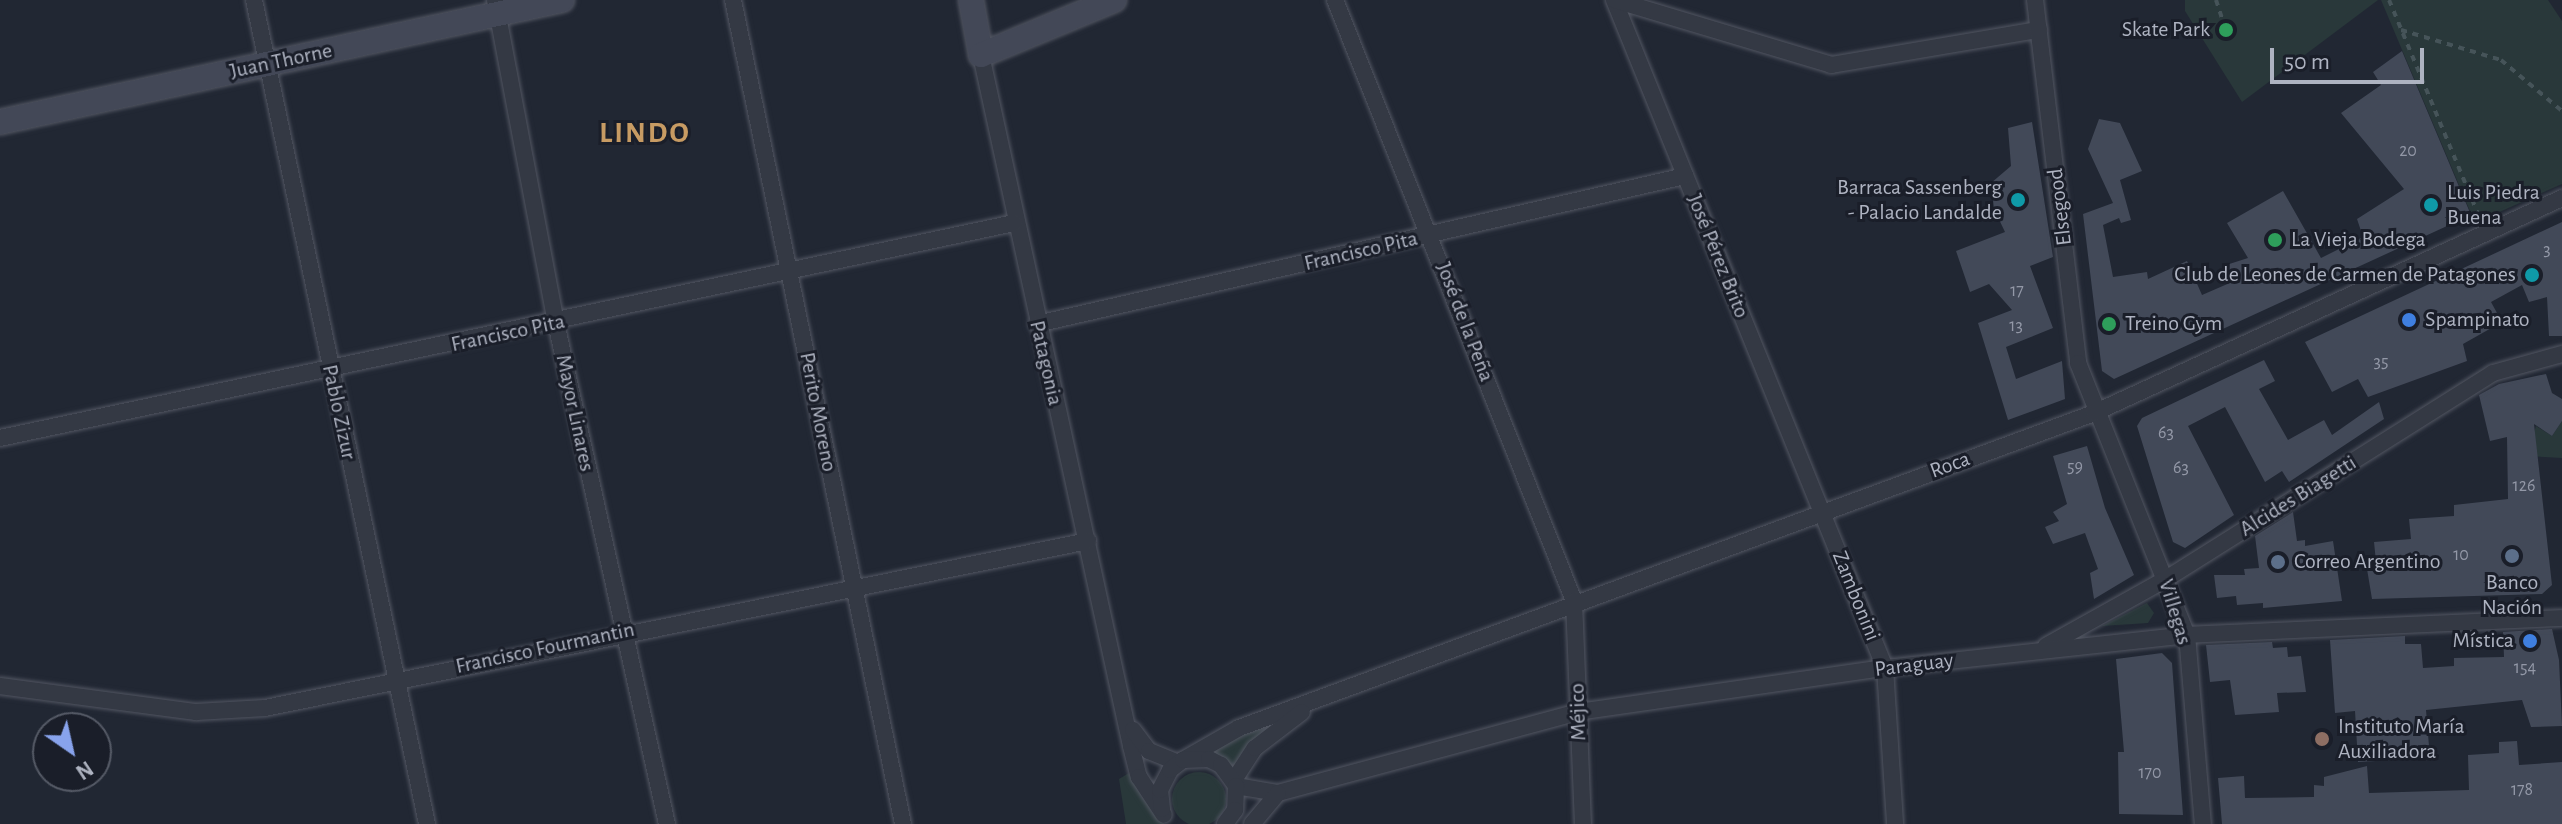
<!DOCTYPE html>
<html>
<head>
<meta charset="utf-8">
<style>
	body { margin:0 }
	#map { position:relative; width:2562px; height:824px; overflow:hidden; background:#212733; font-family:"Alegreya Sans",sans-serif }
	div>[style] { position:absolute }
	.green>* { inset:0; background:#29383a }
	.round { border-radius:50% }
	.building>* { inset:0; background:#424958 }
	.path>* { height:4px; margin-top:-2px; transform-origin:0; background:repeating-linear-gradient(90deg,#465459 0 6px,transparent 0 12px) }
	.roads { filter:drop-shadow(0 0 2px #525662) drop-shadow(0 0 2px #525662) }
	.street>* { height:16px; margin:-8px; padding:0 8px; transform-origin:8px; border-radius:8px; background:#343944 }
	.secondary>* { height:24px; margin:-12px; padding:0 12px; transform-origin:12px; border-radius:12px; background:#434857 }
	.dots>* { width:22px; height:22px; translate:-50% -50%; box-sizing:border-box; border:4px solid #1a1e29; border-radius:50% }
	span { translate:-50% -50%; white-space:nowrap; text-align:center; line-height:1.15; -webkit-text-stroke:6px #1a1e29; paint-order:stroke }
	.number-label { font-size:18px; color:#9398a7 }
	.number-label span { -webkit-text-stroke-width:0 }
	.poi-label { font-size:22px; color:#aeb3c1 }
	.right { translate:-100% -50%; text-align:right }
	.left { translate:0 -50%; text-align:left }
	.street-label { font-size:22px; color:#aeb3c1 }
	.district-label { font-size:30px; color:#c79b63; font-weight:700; letter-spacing:2px }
	.north { position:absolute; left:32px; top:712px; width:80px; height:80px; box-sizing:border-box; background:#1a1e29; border:2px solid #555a66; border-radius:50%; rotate:146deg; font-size:22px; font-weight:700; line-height:32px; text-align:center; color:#aeb3c1 }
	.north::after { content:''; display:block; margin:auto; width:28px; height:36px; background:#88a3ec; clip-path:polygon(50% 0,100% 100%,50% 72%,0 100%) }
	.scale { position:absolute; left:2270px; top:48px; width:154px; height:36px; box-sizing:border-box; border:4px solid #aeb3c1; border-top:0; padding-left:10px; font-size:24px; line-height:28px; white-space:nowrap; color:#aeb3c1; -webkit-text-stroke:6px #1a1e29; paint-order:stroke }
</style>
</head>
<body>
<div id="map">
	<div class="green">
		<div style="clip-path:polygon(2185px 0,2378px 0,2242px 102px,2185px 11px)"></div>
		<div style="clip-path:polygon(2381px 0,2548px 0,2562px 21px,2562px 184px,2475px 223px)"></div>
		<div style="clip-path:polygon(2562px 421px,2562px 458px,2527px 456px,2536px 426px,2552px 436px)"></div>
		<div style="clip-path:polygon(2147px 603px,2154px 613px,2148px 623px,2102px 626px)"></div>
		<div style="clip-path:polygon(1280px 719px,1234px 770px,1202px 753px)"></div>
		<div class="round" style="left:1172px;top:772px;width:54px;height:54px"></div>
		<div style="clip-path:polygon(1129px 773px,1164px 824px,1126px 824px,1119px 779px)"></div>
	</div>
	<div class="building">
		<div style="clip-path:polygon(2402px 51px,2471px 215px,2114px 379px,2102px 371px,2083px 214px,2113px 203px,2088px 149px,2099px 119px,2120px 123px,2142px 171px,2120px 180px,2131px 220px,2121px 223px,2119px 218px,2103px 225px,2113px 277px,2147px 272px,2148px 279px,2187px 261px,2202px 295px,2232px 282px,2223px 266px,2248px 258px,2227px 223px,2283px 191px,2321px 258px,2363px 237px,2357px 219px,2404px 189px,2341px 113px,2381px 85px,2373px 72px)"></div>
		<div style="clip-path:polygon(2032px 122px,2053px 257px,2030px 266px,2053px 328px,2006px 347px,2016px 379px,2062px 361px,2065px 399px,2008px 420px,1978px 323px,2012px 310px,1989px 284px,1970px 292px,1956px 251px,2005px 232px,1994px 209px,1991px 183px,2011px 166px,2008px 128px)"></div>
		<div style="clip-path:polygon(2562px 222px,2562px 336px,2549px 336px,2547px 297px,2529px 302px,2522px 285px,2491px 302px,2502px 322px,2463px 344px,2467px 361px,2368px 397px,2358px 379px,2332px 392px,2305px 342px)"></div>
		<div style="clip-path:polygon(2264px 360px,2275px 381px,2259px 389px,2288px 440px,2324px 420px,2332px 435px,2379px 402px,2384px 419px,2289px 482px,2282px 471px,2265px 482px,2225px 407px,2188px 426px,2234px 515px,2185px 548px,2173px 542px,2137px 426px,2142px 418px)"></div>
		<div style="clip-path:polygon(2546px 374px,2552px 393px,2562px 399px,2562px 421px,2552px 436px,2534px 424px,2552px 585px,2542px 594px,2372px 599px,2366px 563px,2376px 562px,2374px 542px,2411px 539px,2409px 519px,2454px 516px,2454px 505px,2508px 499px,2507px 437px,2490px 441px,2479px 395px,2499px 384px)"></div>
		<div style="clip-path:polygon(2087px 446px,2105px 508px,2134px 575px,2094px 599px,2090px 573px,2098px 569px,2085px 533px,2053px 544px,2045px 527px,2059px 521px,2053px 512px,2067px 504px,2053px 456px)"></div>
		<div style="clip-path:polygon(2293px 512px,2297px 541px,2305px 540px,2305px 546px,2333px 541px,2342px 601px,2263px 608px,2263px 603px,2237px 605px,2236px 596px,2217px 598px,2214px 575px,2245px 575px,2244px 569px,2259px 568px,2255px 536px)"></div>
		<div style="clip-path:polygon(2552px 629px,2559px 660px,2562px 726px,2531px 727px,2522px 700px,2426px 710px,2430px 758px,2358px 762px,2355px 711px,2335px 713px,2330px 640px,2405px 636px,2405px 644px,2421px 644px,2423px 668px,2454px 666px,2454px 658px,2504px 657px,2503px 632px)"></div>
		<div style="clip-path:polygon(2272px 642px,2273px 648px,2287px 647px,2288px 657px,2301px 656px,2306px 692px,2277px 693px,2279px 712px,2235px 715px,2230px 680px,2210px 682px,2206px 645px)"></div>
		<div style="clip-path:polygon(2162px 653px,2172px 663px,2183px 815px,2119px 814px,2118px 752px,2124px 752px,2116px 659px)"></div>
		<div style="clip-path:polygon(2517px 741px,2519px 765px,2562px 762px,2562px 824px,2222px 824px,2218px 778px,2244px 776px,2245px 798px,2314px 797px,2314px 785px,2324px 786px,2324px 777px,2367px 766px,2369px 793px,2469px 790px,2468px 755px,2499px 753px,2499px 742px)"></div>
	</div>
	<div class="path">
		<div style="left:2216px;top:0;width:32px;rotate:72deg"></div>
		<div style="left:2389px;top:0;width:234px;rotate:67.4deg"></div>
		<div style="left:2401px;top:30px;width:104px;rotate:16.7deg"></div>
		<div style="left:2501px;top:60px;width:80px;rotate:39.9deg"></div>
	</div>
	<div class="roads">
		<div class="street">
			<div style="left:254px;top:0;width:842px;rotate:78.14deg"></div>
			<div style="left:495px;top:0;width:329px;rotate:79.3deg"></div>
			<div style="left:556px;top:323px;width:513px;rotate:77.51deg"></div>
			<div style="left:733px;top:0;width:841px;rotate:78.34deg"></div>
			<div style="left:1335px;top:0;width:647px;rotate:68.31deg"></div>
			<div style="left:1574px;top:601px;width:223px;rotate:87.7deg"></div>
			<div style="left:1614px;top:0;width:721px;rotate:67.92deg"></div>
			<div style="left:1885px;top:668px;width:156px;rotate:86.3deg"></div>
			<div style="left:1615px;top:0;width:226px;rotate:16.7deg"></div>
			<div style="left:1831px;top:65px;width:211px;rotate:-9.6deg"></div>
			<div style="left:2035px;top:0;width:366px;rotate:83.2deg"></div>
			<div style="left:2078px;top:363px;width:293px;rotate:68.2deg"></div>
			<div style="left:2187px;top:635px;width:190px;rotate:85.2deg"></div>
			<div style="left:981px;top:55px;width:707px;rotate:77.75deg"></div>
			<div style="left:1131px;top:746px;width:32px;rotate:76deg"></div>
			<div style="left:1139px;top:777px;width:45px;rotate:56.7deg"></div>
			<div style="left:1037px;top:324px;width:665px;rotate:-12.87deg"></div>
			<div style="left:0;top:438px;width:1037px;rotate:-11.97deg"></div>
			<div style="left:2046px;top:646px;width:137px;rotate:-29.2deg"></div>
			<div style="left:2166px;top:579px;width:386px;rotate:-32.2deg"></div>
			<div style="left:2493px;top:373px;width:72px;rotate:-15.4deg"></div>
			<div style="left:0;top:686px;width:198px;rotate:7.6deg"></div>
			<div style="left:196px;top:712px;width:69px;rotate:-3.3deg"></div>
			<div style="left:265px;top:708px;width:840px;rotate:-11.47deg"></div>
			<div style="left:1133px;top:730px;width:26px;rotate:53deg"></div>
			<div style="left:1149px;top:751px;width:31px;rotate:22deg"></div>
			<div style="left:1183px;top:760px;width:64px;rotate:-29.7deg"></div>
			<div style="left:1239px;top:728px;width:911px;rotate:-20.22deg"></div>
			<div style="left:2094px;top:413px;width:515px;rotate:-24.67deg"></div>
			<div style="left:1234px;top:780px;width:38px;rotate:-57deg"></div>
			<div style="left:1255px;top:748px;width:59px;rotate:-37.5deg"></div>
			<div style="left:1236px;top:786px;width:43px;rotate:9.5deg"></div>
			<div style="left:1278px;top:793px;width:311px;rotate:-15.1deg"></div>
			<div style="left:1578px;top:712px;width:310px;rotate:-8.2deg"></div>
			<div style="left:1885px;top:668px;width:304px;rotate:-6.2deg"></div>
			<div style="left:2187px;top:635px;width:375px;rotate:-2.6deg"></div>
			<div style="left:1162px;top:809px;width:19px;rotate:-96deg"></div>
			<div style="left:1160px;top:790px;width:22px;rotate:-63deg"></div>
			<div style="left:1170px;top:770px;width:16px;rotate:-38deg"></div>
			<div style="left:1183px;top:760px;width:26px;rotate:-2deg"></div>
			<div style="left:1209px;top:759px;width:13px;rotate:27deg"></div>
			<div style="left:1221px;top:765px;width:26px;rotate:54deg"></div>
			<div style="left:1236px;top:786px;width:24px;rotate:92deg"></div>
			<div style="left:1235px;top:810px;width:17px;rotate:126deg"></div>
			<div style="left:1252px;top:824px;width:40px;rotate:-50deg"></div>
		</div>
		<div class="secondary">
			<div style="left:971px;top:0;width:56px;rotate:79.7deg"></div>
			<div style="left:981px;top:55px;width:144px;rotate:-22.5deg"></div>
			<div style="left:0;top:122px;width:575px;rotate:-12.25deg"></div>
		</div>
	</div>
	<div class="dots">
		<div style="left:2226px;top:30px;background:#2e9e5b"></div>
		<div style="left:2018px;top:200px;background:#0f9aa8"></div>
		<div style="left:2431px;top:205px;background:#0f9aa8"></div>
		<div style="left:2275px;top:240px;background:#2e9e5b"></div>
		<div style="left:2532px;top:275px;background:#0f9aa8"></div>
		<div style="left:2409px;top:320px;background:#3f7fe0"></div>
		<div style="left:2109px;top:324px;background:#2e9e5b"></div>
		<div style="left:2512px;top:556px;background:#5c6f8a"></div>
		<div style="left:2278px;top:562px;background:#5c6f8a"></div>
		<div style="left:2530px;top:641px;background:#3f7fe0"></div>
		<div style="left:2322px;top:739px;background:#8d6e63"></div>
	</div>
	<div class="number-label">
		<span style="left:2408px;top:151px">20</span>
		<span style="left:2547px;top:250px">3</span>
		<span style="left:2017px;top:291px">17</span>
		<span style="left:2016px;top:326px">13</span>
		<span style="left:2381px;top:362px">35</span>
		<span style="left:2166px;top:433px">63</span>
		<span style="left:2075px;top:467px">59</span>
		<span style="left:2181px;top:468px">63</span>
		<span style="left:2524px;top:486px">126</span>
		<span style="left:2461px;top:555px">10</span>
		<span style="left:2525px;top:668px">154</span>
		<span style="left:2150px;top:773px">170</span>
		<span style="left:2522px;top:790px">178</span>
	</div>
	<div class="poi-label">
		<span class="right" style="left:2210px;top:30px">Skate Park</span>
		<span class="right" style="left:2002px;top:200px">Barraca Sassenberg<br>- Palacio Landalde</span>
		<span class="left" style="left:2447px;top:205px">Luis Piedra<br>Buena</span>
		<span class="left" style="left:2291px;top:240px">La Vieja Bodega</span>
		<span class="right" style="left:2516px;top:275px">Club de Leones de Carmen de Patagones</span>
		<span class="left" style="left:2425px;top:320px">Spampinato</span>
		<span class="left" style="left:2125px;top:324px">Treino Gym</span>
		<span class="left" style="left:2294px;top:562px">Correo Argentino</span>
		<span style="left:2512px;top:595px">Banco<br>Nación</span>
		<span class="right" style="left:2514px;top:641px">Mística</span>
		<span class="left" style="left:2338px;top:739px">Instituto María<br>Auxiliadora</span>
	</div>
	<div class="street-label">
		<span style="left:281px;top:61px;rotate:-12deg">Juan Thorne</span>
		<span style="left:2060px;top:207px;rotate:-97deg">Elsegood</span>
		<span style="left:1361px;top:251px;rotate:-13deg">Francisco Pita</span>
		<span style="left:1718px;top:256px;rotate:68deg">José Pérez Brito</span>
		<span style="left:1465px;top:322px;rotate:69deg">José de la Peña</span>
		<span style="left:508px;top:333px;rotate:-12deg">Francisco Pita</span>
		<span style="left:1046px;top:363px;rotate:77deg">Patagonia</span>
		<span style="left:339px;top:412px;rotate:78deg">Pablo Zizur</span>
		<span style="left:818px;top:412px;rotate:79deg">Perito Moreno</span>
		<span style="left:575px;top:413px;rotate:78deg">Mayor Linares</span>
		<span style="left:1950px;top:465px;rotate:-20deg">Roca</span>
		<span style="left:2298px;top:496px;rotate:-32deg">Alcides Biagetti</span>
		<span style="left:1856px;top:596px;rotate:68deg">Zambonini</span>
		<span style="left:2175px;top:612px;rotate:73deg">Villegas</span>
		<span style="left:545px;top:648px;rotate:-12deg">Francisco Fourmantin</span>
		<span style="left:1914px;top:665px;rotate:-7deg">Paraguay</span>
		<span style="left:1578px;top:712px;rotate:-92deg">Méjico</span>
	</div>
	<div class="district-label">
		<span style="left:645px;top:133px">LINDO</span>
	</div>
	<div class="north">N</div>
	<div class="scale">50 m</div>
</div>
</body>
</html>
